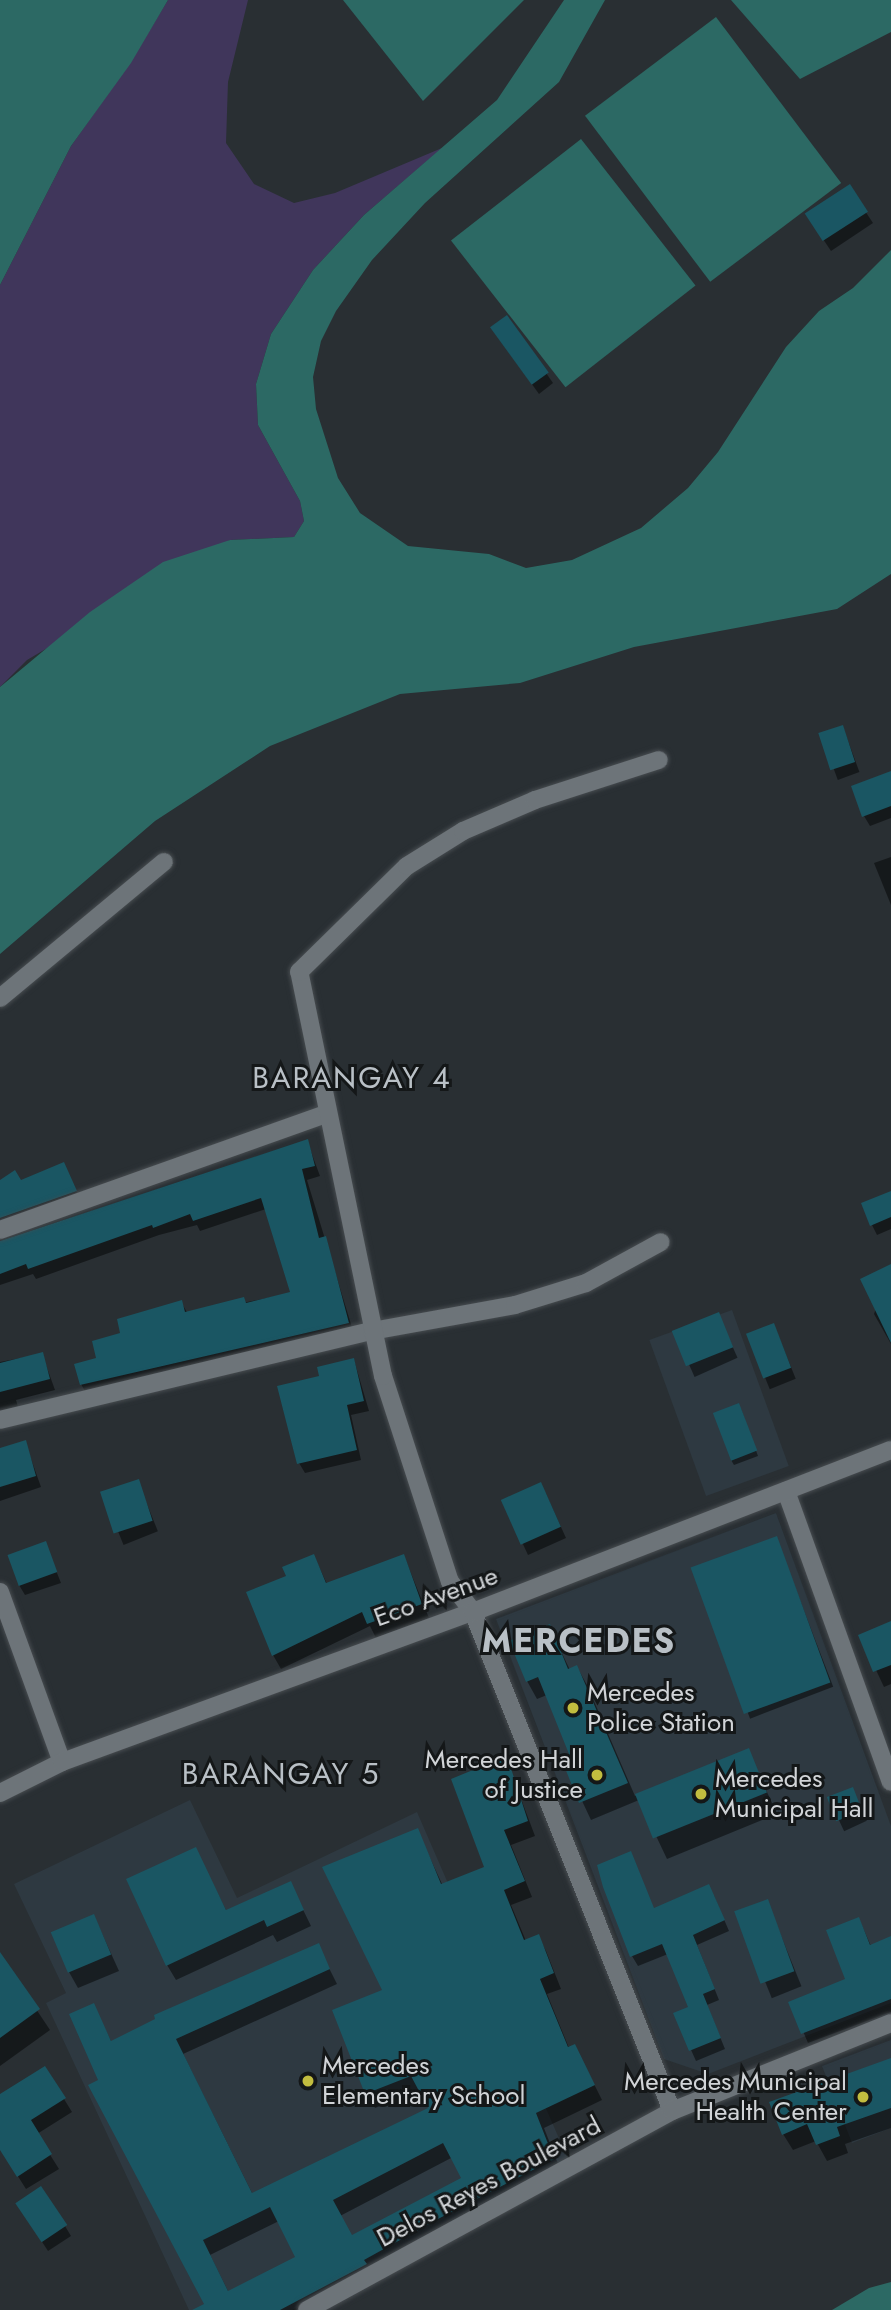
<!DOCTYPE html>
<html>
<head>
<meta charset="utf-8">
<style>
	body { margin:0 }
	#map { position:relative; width:891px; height:2310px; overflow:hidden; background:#292f33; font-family:Jost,sans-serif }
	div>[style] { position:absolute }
	.built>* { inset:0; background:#2e3941; transform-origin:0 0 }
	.green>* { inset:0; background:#40365b }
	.water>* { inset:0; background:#2c6964; transform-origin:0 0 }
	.shadow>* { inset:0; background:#0007; transform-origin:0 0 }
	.building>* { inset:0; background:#1a5663; transform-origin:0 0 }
	.roads { filter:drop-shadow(0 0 2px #474c50) drop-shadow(0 0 2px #474c50) }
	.minor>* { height:18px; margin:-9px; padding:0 9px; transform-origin:9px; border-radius:9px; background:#6d7479 }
	.tertiary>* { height:18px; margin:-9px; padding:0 9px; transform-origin:9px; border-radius:9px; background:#6d7479 }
	.secondary>* { height:18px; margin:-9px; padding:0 9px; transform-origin:9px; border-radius:9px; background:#6d7479 }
	.dots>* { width:19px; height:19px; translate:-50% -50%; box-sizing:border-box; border:4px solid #141718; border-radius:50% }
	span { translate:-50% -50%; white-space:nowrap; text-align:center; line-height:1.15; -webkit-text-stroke:6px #141718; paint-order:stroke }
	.street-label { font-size:26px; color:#d1d4d7 }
	.poi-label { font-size:26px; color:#d1d4d7 }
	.left { translate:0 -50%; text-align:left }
	.right { translate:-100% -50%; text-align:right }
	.quarter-label { font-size:30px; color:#b9c0c6; letter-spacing:2px }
	.district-label { font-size:33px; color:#b9c0c6; font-weight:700; letter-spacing:2px }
</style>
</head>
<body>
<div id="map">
	<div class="built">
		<div style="left:732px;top:1310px;width:166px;height:88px;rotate:70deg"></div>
		<div style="clip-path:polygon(776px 1513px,891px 1826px,891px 2003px,708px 2074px,664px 2059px,496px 1619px)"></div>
		<div style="clip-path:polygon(190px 1800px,237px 1898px,417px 1812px,568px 2159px,292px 2310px,189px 2310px,46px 2003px,66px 1993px,14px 1884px)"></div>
		<div style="clip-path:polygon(891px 2040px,891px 2128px,852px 2143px,822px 2066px)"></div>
	</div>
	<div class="green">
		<div style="clip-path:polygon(168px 0,248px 0,228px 82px,226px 143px,254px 184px,294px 203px,335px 193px,442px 148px,364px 215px,313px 270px,271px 334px,256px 384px,258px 425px,300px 501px,304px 521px,294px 537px,230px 540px,27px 660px,0 687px,0 285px,71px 146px,130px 63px)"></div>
	</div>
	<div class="water">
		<div style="clip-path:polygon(0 0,168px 0,131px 63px,71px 146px,0 285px)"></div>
		<div style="clip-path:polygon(343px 0,524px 0,423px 101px)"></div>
		<div style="clip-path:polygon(564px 0,605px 0,559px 82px,425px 203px,372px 260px,336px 311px,321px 341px,313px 377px,316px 409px,338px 478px,360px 513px,408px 546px,489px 554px,526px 568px,572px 560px,641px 528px,688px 488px,718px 452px,786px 347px,819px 311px,853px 288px,891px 250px,891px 574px,837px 609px,634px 647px,520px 683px,400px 694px,270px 746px,155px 821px,0 954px,0 687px,90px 612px,163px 562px,230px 540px,294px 537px,304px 521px,300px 501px,258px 425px,256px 384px,271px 334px,313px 270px,364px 215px,497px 100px)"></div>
		<div style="clip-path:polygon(731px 0,891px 0,891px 32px,800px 79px)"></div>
		<div style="left:716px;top:17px;width:208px;height:164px;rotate:53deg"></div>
		<div style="left:581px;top:139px;width:186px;height:165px;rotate:52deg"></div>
		<div style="clip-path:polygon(891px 2282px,891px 2310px,832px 2310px,869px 2288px)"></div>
	</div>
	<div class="shadow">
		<div style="clip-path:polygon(849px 187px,873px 223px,831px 251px,813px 224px)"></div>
		<div style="clip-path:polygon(507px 317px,553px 383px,539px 394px,498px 337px)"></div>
		<div style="left:843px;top:727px;width:48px;height:23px;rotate:70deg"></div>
		<div style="clip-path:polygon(891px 781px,891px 818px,870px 826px,864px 816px)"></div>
		<div style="clip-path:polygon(891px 857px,891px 905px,874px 863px)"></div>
		<div style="clip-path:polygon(307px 1141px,320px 1176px,307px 1180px,354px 1334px,87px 1395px,81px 1384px,122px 1335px,181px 1302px,188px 1314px,292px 1293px,266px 1209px,200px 1231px,197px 1225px,159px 1235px,36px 1279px,33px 1274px,0 1285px,0 1241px)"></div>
		<div style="clip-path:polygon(64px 1164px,81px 1202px,0 1233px,0 1180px,20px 1182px)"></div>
		<div style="clip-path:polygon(891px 1193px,891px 1229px,877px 1235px,872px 1225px)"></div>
		<div style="clip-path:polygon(891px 1266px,891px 1344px,874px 1314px)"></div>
		<div style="left:718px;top:1314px;width:48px;height:47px;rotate:66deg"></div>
		<div style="left:774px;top:1325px;width:58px;height:28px;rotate:68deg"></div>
		<div style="clip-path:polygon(42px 1354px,55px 1390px,16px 1400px,19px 1410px,0 1416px,0 1362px)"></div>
		<div style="clip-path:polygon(354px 1360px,369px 1411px,351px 1415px,361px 1460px,305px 1473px,299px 1463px,321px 1377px)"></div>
		<div style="clip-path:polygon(741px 1409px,758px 1456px,734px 1465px,731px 1460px)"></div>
		<div style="clip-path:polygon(25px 1442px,41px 1487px,0 1501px,0 1450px)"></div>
		<div style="left:138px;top:1482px;width:53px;height:37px;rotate:68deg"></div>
		<div style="clip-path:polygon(546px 1494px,566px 1538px,528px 1555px,503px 1501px)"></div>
		<div style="clip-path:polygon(45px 1543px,61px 1583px,25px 1595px,19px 1585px)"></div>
		<div style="left:778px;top:1543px;width:154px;height:89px;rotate:69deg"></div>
		<div style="clip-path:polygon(314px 1556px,327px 1584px,404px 1556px,429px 1618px,376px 1638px,370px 1626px,281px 1669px,273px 1655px,288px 1577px)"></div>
		<div style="clip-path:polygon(891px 1623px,891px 1684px,884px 1687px,860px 1636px)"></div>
		<div style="clip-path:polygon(549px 1626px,570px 1670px,577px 1667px,587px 1685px,635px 1796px,748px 1750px,777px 1814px,667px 1859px,639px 1800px,591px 1820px,567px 1769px,576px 1765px,547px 1695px,537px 1699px,527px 1681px)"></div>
		<div style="clip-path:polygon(evenodd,506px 1759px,535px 1836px,511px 1845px,532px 1897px,511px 1905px,526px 1941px,538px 1936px,546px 1951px,561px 1989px,547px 1994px,569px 2048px,575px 2046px,602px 2100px,544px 2128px,562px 2174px,312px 2310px,208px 2310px,100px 2081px,93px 2005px,112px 2043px,318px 1946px,337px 1984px,183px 2054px,253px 2195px,430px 2109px,421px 2090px,375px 2108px,334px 2011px,384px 1991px,417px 1830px,443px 1886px,487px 1868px,506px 1759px,453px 2157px,464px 2179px,352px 2237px,340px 2216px,453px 2157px,506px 1759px,279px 2221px,297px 2257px,229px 2293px,210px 2255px,279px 2221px)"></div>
		<div style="left:852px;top:1789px;width:35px;height:25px;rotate:65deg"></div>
		<div style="clip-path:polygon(195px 1849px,227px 1912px,290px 1883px,311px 1926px,277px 1942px,273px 1935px,176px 1980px,167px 1965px)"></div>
		<div style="clip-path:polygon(714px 1896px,729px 1931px,697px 1945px,719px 2000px,707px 2005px,725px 2049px,696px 2061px,675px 2014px,690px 2008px,668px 1954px,638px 1966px,632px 1956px,655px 1909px)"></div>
		<div style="left:767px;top:1901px;width:92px;height:32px;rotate:68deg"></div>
		<div style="clip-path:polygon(94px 1916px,119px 1971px,78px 1988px,69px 1972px)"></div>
		<div style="clip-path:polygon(859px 1919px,871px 1946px,891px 1938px,891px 2012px,808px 2043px,791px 2003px,847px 1980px)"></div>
		<div style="clip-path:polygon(0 1955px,50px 2030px,0 2066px)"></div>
		<div style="clip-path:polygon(891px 2060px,891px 2128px,845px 2144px,848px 2153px,827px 2161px,816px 2141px,793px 2150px,783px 2134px)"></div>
		<div style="clip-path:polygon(0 2097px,64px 2099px,72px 2112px,37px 2134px,59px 2169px,26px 2189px,0 2148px)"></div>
		<div style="clip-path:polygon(24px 2214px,65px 2226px,71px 2236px,48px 2251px)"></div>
	</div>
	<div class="building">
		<div style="left:850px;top:184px;width:33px;height:54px;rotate:57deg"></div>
		<div style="left:507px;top:315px;width:71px;height:21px;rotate:54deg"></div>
		<div style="left:843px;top:725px;width:39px;height:26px;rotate:72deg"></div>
		<div style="clip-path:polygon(891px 771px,891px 806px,862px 817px,851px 786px)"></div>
		<div style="clip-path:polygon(308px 1139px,315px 1166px,302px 1169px,319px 1238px,326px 1236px,349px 1323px,80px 1385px,74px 1364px,96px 1358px,92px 1341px,120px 1333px,117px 1319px,182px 1300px,185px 1312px,244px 1297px,246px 1303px,290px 1292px,261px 1198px,193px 1221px,190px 1214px,153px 1228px,152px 1225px,28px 1269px,26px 1264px,0 1274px,0 1241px)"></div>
		<div style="clip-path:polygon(64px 1162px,77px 1191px,0 1218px,0 1180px,15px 1170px,21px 1180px)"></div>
		<div style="clip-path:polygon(891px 1191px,891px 1217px,870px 1226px,861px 1203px)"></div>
		<div style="clip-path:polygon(891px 1264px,891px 1343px,860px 1279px)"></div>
		<div style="left:719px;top:1312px;width:38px;height:51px;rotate:68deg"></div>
		<div style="left:774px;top:1323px;width:48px;height:30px;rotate:69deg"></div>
		<div style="clip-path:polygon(43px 1352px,50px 1379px,0 1392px,0 1363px)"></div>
		<div style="clip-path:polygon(354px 1358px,364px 1401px,347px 1405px,357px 1450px,297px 1464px,277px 1386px,319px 1376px,317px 1367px)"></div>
		<div style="left:739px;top:1403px;width:51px;height:28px;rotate:69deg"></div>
		<div style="clip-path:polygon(26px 1440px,36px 1476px,0 1487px,0 1448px)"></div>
		<div style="left:139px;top:1479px;width:44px;height:41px;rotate:72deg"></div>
		<div style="left:541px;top:1482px;width:49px;height:44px;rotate:66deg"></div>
		<div style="left:777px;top:1536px;width:156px;height:92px;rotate:70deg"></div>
		<div style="left:46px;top:1541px;width:33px;height:41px;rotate:70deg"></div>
		<div style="clip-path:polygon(314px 1554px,326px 1583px,404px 1554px,422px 1604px,367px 1624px,362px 1612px,272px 1656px,246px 1592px,286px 1576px,282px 1567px)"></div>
		<div style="clip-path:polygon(891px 1621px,891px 1665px,873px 1672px,858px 1635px)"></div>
		<div style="clip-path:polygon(550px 1624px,568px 1669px,577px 1665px,628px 1783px,579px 1803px,565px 1768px,573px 1764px,538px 1677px,526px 1682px,509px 1641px)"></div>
		<div style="left:749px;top:1748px;width:48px;height:123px;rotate:68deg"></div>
		<div style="clip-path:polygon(evenodd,507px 1756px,528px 1821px,504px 1830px,525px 1881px,504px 1890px,524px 1940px,539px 1934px,554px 1973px,540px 1979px,568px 2047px,575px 2044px,595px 2085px,536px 2113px,554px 2159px,438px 2219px,364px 2260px,367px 2264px,280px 2310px,192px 2310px,204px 2304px,88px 2085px,98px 2080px,69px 2014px,94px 2003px,111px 2041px,155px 2019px,154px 2015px,319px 1943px,330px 1969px,176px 2039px,252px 2193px,428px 2108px,411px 2076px,365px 2094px,332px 2010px,382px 1990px,322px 1867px,418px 1828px,441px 1884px,484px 1867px,451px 1779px,507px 1756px,443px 2143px,461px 2178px,352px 2235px,333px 2200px,443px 2143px,507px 1756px,270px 2207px,295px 2257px,228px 2291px,203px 2240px,270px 2207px)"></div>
		<div style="left:853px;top:1787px;width:26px;height:28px;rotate:69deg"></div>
		<div style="clip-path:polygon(196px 1847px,226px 1910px,291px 1881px,304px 1910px,267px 1927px,264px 1920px,166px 1966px,126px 1879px)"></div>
		<div style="clip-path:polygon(631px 1851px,654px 1908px,709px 1884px,725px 1920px,693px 1935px,715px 1989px,703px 1994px,721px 2038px,689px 2051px,673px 2013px,688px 2007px,662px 1944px,630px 1957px,603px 1887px,597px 1865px)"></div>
		<div style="left:768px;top:1899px;width:77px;height:36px;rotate:70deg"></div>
		<div style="left:94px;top:1914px;width:44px;height:47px;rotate:67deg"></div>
		<div style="clip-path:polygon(859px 1917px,870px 1945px,891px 1936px,891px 1999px,801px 2034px,788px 2002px,845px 1979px,826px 1930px)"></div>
		<div style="clip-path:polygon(0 1952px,40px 2009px,0 2038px)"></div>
		<div style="clip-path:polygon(891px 2058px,891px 2108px,837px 2127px,840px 2136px,816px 2145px,807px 2124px,782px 2135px,769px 2102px)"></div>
		<div style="clip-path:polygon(45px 2066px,66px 2098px,31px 2120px,52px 2154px,17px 2177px,0 2150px,0 2094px)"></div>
		<div style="left:41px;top:2186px;width:47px;height:31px;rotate:56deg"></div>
	</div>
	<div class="roads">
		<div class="minor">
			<div style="left:0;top:998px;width:213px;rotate:-39.7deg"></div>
			<div style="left:0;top:1230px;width:345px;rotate:-19.6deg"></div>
			<div style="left:0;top:1420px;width:382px;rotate:-13.5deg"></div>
			<div style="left:372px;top:1331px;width:145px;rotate:-10.3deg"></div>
			<div style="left:515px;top:1305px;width:74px;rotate:-17.2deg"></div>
			<div style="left:586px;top:1283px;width:85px;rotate:-28.7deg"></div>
			<div style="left:786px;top:1491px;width:309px;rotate:70.2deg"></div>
			<div style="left:0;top:1592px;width:181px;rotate:70deg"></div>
			<div style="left:473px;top:1612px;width:38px;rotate:-127deg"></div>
			<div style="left:450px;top:1582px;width:217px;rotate:-108deg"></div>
			<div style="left:383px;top:1376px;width:413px;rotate:-101.7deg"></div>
			<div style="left:299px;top:972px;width:151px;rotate:-44.5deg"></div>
			<div style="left:407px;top:866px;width:66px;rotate:-32deg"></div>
			<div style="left:463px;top:831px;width:78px;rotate:-23.3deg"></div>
			<div style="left:535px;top:800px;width:130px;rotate:-17.9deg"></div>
		</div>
		<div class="tertiary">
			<div style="left:473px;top:1612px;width:537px;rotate:68.26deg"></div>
			<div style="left:307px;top:2310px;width:416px;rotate:-28.6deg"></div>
			<div style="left:672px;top:2111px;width:236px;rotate:-21.9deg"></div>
		</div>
		<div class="secondary">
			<div style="left:0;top:1793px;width:69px;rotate:-26.6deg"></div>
			<div style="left:62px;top:1762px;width:438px;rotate:-20.1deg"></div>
			<div style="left:473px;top:1612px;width:448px;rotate:-21.2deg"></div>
		</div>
	</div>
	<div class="dots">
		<div style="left:573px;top:1708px;background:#c2bd3f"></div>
		<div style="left:597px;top:1775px;background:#c2bd3f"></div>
		<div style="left:701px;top:1794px;background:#c2bd3f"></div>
		<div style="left:308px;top:2081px;background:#c2bd3f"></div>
		<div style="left:863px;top:2097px;background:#c2bd3f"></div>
	</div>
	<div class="street-label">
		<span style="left:436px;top:1597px;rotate:-20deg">Eco Avenue</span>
		<span style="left:489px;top:2182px;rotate:-28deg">Delos Reyes Boulevard</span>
	</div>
	<div class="poi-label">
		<span class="left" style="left:587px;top:1708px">Mercedes<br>Police Station</span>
		<span class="right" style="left:583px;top:1775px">Mercedes Hall<br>of Justice</span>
		<span class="left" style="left:715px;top:1794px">Mercedes<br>Municipal Hall</span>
		<span class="left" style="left:322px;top:2081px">Mercedes<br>Elementary School</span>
		<span class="right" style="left:847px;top:2097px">Mercedes Municipal<br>Health Center</span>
	</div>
	<div class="quarter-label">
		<span style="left:352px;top:1078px">BARANGAY 4</span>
		<span style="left:281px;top:1774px">BARANGAY 5</span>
	</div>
	<div class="district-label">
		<span style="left:579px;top:1641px">MERCEDES</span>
	</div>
</div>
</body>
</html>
